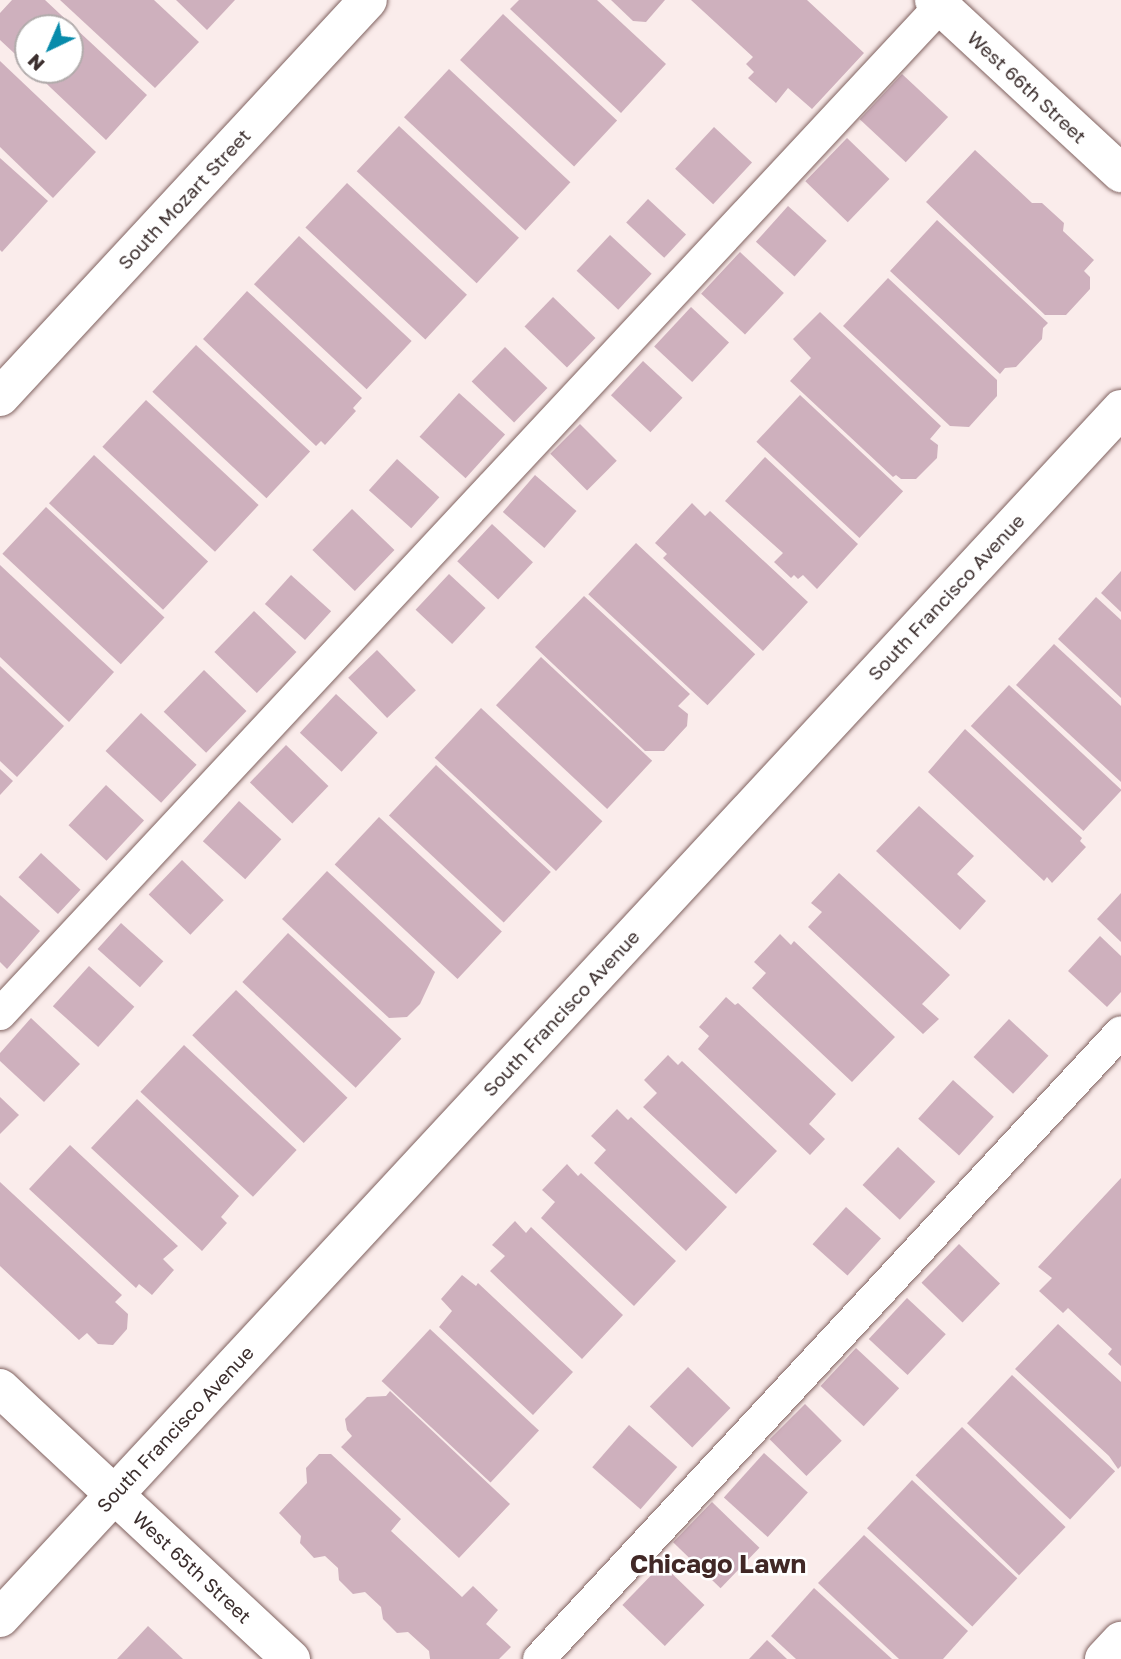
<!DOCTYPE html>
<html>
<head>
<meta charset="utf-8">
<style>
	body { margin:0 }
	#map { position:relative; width:1121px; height:1659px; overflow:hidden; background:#faeceb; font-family:"Golos Text",sans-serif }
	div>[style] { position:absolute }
	.building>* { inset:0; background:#ceb0bd; transform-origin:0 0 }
	.roads { filter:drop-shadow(0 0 2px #806260) drop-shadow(0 0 2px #806260) }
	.lane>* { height:32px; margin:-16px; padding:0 16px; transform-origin:16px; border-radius:16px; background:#fff }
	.street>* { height:38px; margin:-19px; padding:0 19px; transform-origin:19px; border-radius:19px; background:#fff }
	span { translate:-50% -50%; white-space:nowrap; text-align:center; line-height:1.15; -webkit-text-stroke:5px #fff; paint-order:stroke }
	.street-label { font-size:19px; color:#3b2e2d }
	.district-label { font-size:26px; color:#412826; font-weight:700 }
	.north { position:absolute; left:14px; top:14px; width:70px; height:70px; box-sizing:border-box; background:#fff; border:2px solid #b1abab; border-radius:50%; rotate:224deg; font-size:19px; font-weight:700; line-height:28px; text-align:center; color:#3b2e2d }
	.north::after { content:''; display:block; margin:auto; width:24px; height:32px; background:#088bab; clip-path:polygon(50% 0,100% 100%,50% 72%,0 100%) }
</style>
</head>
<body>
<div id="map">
	<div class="building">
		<div style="clip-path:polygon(12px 0,45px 0,147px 95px,106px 140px,32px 70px,70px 70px,70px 28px,28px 28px,28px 66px,0 40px,0 13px)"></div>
		<div style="clip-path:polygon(60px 0,154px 0,199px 42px,155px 88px)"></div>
		<div style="clip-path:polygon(176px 0,235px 0,207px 30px)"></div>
		<div style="clip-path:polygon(519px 0,597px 0,666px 64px,621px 113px,510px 9px)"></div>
		<div style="clip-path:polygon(611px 0,665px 0,646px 22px,633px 21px)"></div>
		<div style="clip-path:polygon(691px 0,807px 0,864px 53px,812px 109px,788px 88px,776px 103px,748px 78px,754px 72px,746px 64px,753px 57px)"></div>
		<div style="left:503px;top:14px;width:156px;height:63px;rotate:43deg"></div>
		<div style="clip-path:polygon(0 61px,96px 152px,53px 198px,0 147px)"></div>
		<div style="left:449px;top:69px;width:166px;height:66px;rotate:43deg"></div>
		<div style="left:902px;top:74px;width:63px;height:62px;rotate:43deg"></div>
		<div style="left:399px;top:126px;width:164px;height:62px;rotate:43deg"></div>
		<div style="left:714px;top:127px;width:52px;height:57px;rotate:43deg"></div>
		<div style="left:847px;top:138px;width:59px;height:60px;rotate:44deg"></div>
		<div style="clip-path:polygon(975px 150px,1032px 203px,1042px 203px,1064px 223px,1063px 231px,1094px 260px,1084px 271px,1090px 277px,1090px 289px,1066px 315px,1045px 315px,926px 202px)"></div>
		<div style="clip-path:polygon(0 158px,48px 201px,2px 252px,0 250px)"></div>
		<div style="left:347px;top:183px;width:164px;height:61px;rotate:43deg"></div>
		<div style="left:648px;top:199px;width:52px;height:32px;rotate:43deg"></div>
		<div style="left:788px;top:206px;width:52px;height:48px;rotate:42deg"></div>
		<div style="clip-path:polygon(937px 220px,1048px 323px,1043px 328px,1042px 339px,1016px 367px,1005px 368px,1000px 374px,890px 271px)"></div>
		<div style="left:610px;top:235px;width:57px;height:49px;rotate:43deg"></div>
		<div style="left:299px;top:236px;width:154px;height:66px;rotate:43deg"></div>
		<div style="left:740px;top:252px;width:60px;height:57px;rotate:43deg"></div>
		<div style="clip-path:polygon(888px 278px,997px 380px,997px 396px,969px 427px,950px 426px,843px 326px)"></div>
		<div style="clip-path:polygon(247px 291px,362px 398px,353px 408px,356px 411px,325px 445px,321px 441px,316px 446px,203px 339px)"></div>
		<div style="left:553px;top:297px;width:59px;height:41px;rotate:44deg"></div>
		<div style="left:691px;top:307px;width:52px;height:54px;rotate:43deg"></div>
		<div style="clip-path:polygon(820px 312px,941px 426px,930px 439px,938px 445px,937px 458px,916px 479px,901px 479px,896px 475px,893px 477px,790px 381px,811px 358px,793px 339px)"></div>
		<div style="left:196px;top:345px;width:156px;height:64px;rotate:43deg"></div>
		<div style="left:505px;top:347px;width:59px;height:48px;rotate:44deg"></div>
		<div style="left:643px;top:361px;width:54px;height:47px;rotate:43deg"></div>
		<div style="left:459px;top:393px;width:62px;height:59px;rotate:42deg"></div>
		<div style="left:800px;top:395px;width:141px;height:64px;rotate:43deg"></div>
		<div style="left:146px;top:400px;width:154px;height:64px;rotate:43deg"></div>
		<div style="left:580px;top:424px;width:52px;height:42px;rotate:45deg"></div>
		<div style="left:94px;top:455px;width:156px;height:66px;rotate:43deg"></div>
		<div style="clip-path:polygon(765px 457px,858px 544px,817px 589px,803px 575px,798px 579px,794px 575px,791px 578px,774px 562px,783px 553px,725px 501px)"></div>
		<div style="left:397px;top:459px;width:57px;height:42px;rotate:42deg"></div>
		<div style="left:535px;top:475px;width:55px;height:49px;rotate:41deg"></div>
		<div style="clip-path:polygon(692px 503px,705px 516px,710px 511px,808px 602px,763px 651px,663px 558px,667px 554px,655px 543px)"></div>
		<div style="left:46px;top:507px;width:162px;height:64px;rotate:43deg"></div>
		<div style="left:352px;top:509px;width:59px;height:57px;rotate:44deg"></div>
		<div style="left:492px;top:524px;width:56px;height:51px;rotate:43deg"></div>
		<div style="left:636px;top:543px;width:163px;height:70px;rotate:43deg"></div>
		<div style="clip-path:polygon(0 565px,114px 672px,69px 722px,0 657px)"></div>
		<div style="clip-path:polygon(1121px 571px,1121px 612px,1101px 593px)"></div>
		<div style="left:449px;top:574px;width:50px;height:49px;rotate:43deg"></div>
		<div style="left:291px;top:575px;width:54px;height:39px;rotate:42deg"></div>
		<div style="clip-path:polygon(584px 596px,690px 694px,678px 706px,688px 714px,687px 726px,664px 751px,645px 751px,535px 647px)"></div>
		<div style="clip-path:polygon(1096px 597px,1121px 620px,1121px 698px,1058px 639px)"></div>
		<div style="left:254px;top:611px;width:59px;height:57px;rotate:44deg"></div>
		<div style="clip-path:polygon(1054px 644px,1121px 706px,1121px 782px,1016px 685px)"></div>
		<div style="left:377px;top:650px;width:56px;height:40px;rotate:46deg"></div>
		<div style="left:541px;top:657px;width:152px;height:66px;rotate:43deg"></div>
		<div style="clip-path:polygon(0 666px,64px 726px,17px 777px,0 761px)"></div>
		<div style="left:204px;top:670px;width:59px;height:58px;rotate:44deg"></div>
		<div style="left:1009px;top:685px;width:154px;height:56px;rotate:43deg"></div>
		<div style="left:336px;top:694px;width:57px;height:53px;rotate:43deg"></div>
		<div style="left:481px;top:708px;width:166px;height:68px;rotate:43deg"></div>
		<div style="left:141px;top:713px;width:76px;height:52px;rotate:43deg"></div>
		<div style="clip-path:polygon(965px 729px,1082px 838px,1080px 841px,1086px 847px,1052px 883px,1047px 877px,1044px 881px,928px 772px)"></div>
		<div style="left:286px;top:745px;width:59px;height:52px;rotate:44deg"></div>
		<div style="left:436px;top:765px;width:157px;height:69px;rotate:43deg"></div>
		<div style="clip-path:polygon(0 769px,13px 781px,0 795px)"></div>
		<div style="left:106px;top:785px;width:52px;height:55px;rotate:43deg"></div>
		<div style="left:239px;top:801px;width:57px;height:54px;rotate:42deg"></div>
		<div style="clip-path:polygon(919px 806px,974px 856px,957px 874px,986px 901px,960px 930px,876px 851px)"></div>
		<div style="left:379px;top:817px;width:168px;height:65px;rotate:43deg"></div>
		<div style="left:41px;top:853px;width:54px;height:33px;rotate:43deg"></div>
		<div style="left:182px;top:860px;width:58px;height:48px;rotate:44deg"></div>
		<div style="clip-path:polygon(327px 871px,435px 972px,420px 1004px,407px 1017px,389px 1018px,282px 919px)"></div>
		<div style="clip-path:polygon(839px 873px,950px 975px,922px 1004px,939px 1019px,923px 1034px,808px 927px,822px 912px,811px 903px)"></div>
		<div style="clip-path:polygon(1121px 893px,1121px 942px,1097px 919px)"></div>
		<div style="clip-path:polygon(0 895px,40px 931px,7px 969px,0 962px)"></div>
		<div style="left:121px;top:923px;width:57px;height:35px;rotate:42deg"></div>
		<div style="left:288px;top:933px;width:155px;height:67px;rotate:43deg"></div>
		<div style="clip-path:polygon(780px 934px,791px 945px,794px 941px,895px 1037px,852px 1082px,752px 988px,766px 973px,754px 962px)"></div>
		<div style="clip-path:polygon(1100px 936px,1121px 956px,1121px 992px,1107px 1007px,1068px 971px)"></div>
		<div style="left:89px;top:966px;width:61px;height:54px;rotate:42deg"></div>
		<div style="left:236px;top:990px;width:155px;height:63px;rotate:44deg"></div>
		<div style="clip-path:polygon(726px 997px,735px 1005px,738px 1003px,836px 1094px,809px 1124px,825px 1139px,810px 1155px,698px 1049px,709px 1036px,699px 1027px)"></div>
		<div style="clip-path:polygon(31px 1018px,80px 1064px,44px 1102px,0 1061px,0 1053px)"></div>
		<div style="left:1009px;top:1019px;width:54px;height:52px;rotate:43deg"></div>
		<div style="left:184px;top:1045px;width:154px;height:64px;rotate:43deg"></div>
		<div style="clip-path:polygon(668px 1055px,678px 1065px,682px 1061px,777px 1151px,736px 1194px,643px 1107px,657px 1093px,644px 1080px)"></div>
		<div style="left:953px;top:1080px;width:55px;height:52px;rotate:42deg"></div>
		<div style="clip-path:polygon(0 1097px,19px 1115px,0 1134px)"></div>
		<div style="clip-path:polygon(137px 1099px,239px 1196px,221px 1217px,227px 1223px,202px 1251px,91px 1148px)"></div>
		<div style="clip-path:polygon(617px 1109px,628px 1120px,631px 1117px,727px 1207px,686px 1251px,594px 1163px,606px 1150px,591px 1136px)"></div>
		<div style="clip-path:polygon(70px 1145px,178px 1246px,163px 1259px,174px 1270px,152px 1295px,139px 1284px,136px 1288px,29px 1189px)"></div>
		<div style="left:898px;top:1147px;width:51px;height:52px;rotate:43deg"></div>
		<div style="clip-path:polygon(567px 1164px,578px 1176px,581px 1173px,676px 1261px,634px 1306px,541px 1218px,555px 1202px,542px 1190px)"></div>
		<div style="clip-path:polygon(1121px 1178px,1121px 1366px,1108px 1354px,1112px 1349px,1068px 1308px,1063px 1313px,1039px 1291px,1052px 1278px,1038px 1267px)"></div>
		<div style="clip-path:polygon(0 1182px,122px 1295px,115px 1302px,128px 1314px,127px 1329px,113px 1345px,98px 1344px,87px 1333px,79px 1340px,0 1266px)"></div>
		<div style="left:846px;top:1207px;width:47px;height:50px;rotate:42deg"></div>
		<div style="clip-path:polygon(515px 1221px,526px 1233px,531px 1227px,623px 1315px,582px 1359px,490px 1271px,505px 1256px,492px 1245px)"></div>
		<div style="left:959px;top:1244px;width:57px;height:54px;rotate:44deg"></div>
		<div style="clip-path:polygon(462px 1275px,476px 1286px,478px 1283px,573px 1372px,533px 1415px,439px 1327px,452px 1311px,441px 1299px)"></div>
		<div style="left:907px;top:1298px;width:53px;height:56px;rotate:43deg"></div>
		<div style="clip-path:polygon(1058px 1324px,1121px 1382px,1121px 1466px,1118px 1469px,1109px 1456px,1015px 1369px)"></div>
		<div style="left:430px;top:1329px;width:149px;height:71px;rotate:43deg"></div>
		<div style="left:856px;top:1348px;width:59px;height:52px;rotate:43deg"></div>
		<div style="left:688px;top:1367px;width:59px;height:55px;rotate:44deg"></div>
		<div style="left:1012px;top:1375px;width:141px;height:66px;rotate:43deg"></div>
		<div style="clip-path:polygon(390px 1391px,510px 1504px,459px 1558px,341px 1447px,352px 1436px,347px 1430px,345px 1419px,367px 1397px,386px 1396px)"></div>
		<div style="left:805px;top:1404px;width:52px;height:50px;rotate:45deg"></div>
		<div style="left:629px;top:1425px;width:64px;height:56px;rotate:41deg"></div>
		<div style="left:962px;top:1427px;width:144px;height:67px;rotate:44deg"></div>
		<div style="left:764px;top:1453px;width:59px;height:60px;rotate:42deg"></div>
		<div style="clip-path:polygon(319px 1454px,331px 1454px,401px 1519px,391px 1531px,462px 1597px,473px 1586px,498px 1610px,486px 1624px,511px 1647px,499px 1659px,430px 1659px,429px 1651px,408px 1632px,397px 1633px,383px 1619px,381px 1607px,365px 1592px,353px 1594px,339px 1580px,338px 1568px,325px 1556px,314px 1558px,300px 1543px,301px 1536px,279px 1513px,307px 1483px,306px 1468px)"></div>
		<div style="left:912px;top:1480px;width:144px;height:66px;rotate:43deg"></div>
		<div style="left:712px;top:1502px;width:66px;height:56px;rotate:44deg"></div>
		<div style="clip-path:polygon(864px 1535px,968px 1631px,943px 1659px,899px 1659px,818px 1583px)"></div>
		<div style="left:662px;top:1564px;width:59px;height:57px;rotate:44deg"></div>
		<div style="clip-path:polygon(814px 1588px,892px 1659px,796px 1659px,771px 1636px)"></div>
		<div style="clip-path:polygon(148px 1626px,183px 1659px,117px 1659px)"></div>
		<div style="clip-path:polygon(767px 1640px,787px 1659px,749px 1659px)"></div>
	</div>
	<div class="roads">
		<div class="lane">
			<div style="left:0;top:1014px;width:1387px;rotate:-46.99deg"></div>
			<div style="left:539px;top:1659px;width:855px;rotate:-47.13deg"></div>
		</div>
		<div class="street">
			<div style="left:934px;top:0;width:255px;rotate:42.8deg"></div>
			<div style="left:0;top:397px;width:541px;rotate:-47.17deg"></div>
			<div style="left:0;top:1388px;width:398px;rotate:43deg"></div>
			<div style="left:0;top:1618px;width:1649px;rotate:-47.16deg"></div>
			<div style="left:1104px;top:1659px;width:25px;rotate:-47deg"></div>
		</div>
	</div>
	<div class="street-label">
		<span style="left:1027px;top:87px;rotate:43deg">West 66th Street</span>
		<span style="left:184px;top:199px;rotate:-47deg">South Mozart Street</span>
		<span style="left:946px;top:597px;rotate:-47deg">South Francisco Avenue</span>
		<span style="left:561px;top:1013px;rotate:-47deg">South Francisco Avenue</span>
		<span style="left:175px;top:1429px;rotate:-47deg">South Francisco Avenue</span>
		<span style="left:192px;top:1567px;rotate:43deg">West 65th Street</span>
	</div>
	<div class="district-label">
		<span style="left:718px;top:1564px">Chicago Lawn</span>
	</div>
	<div class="north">N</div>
</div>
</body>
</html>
